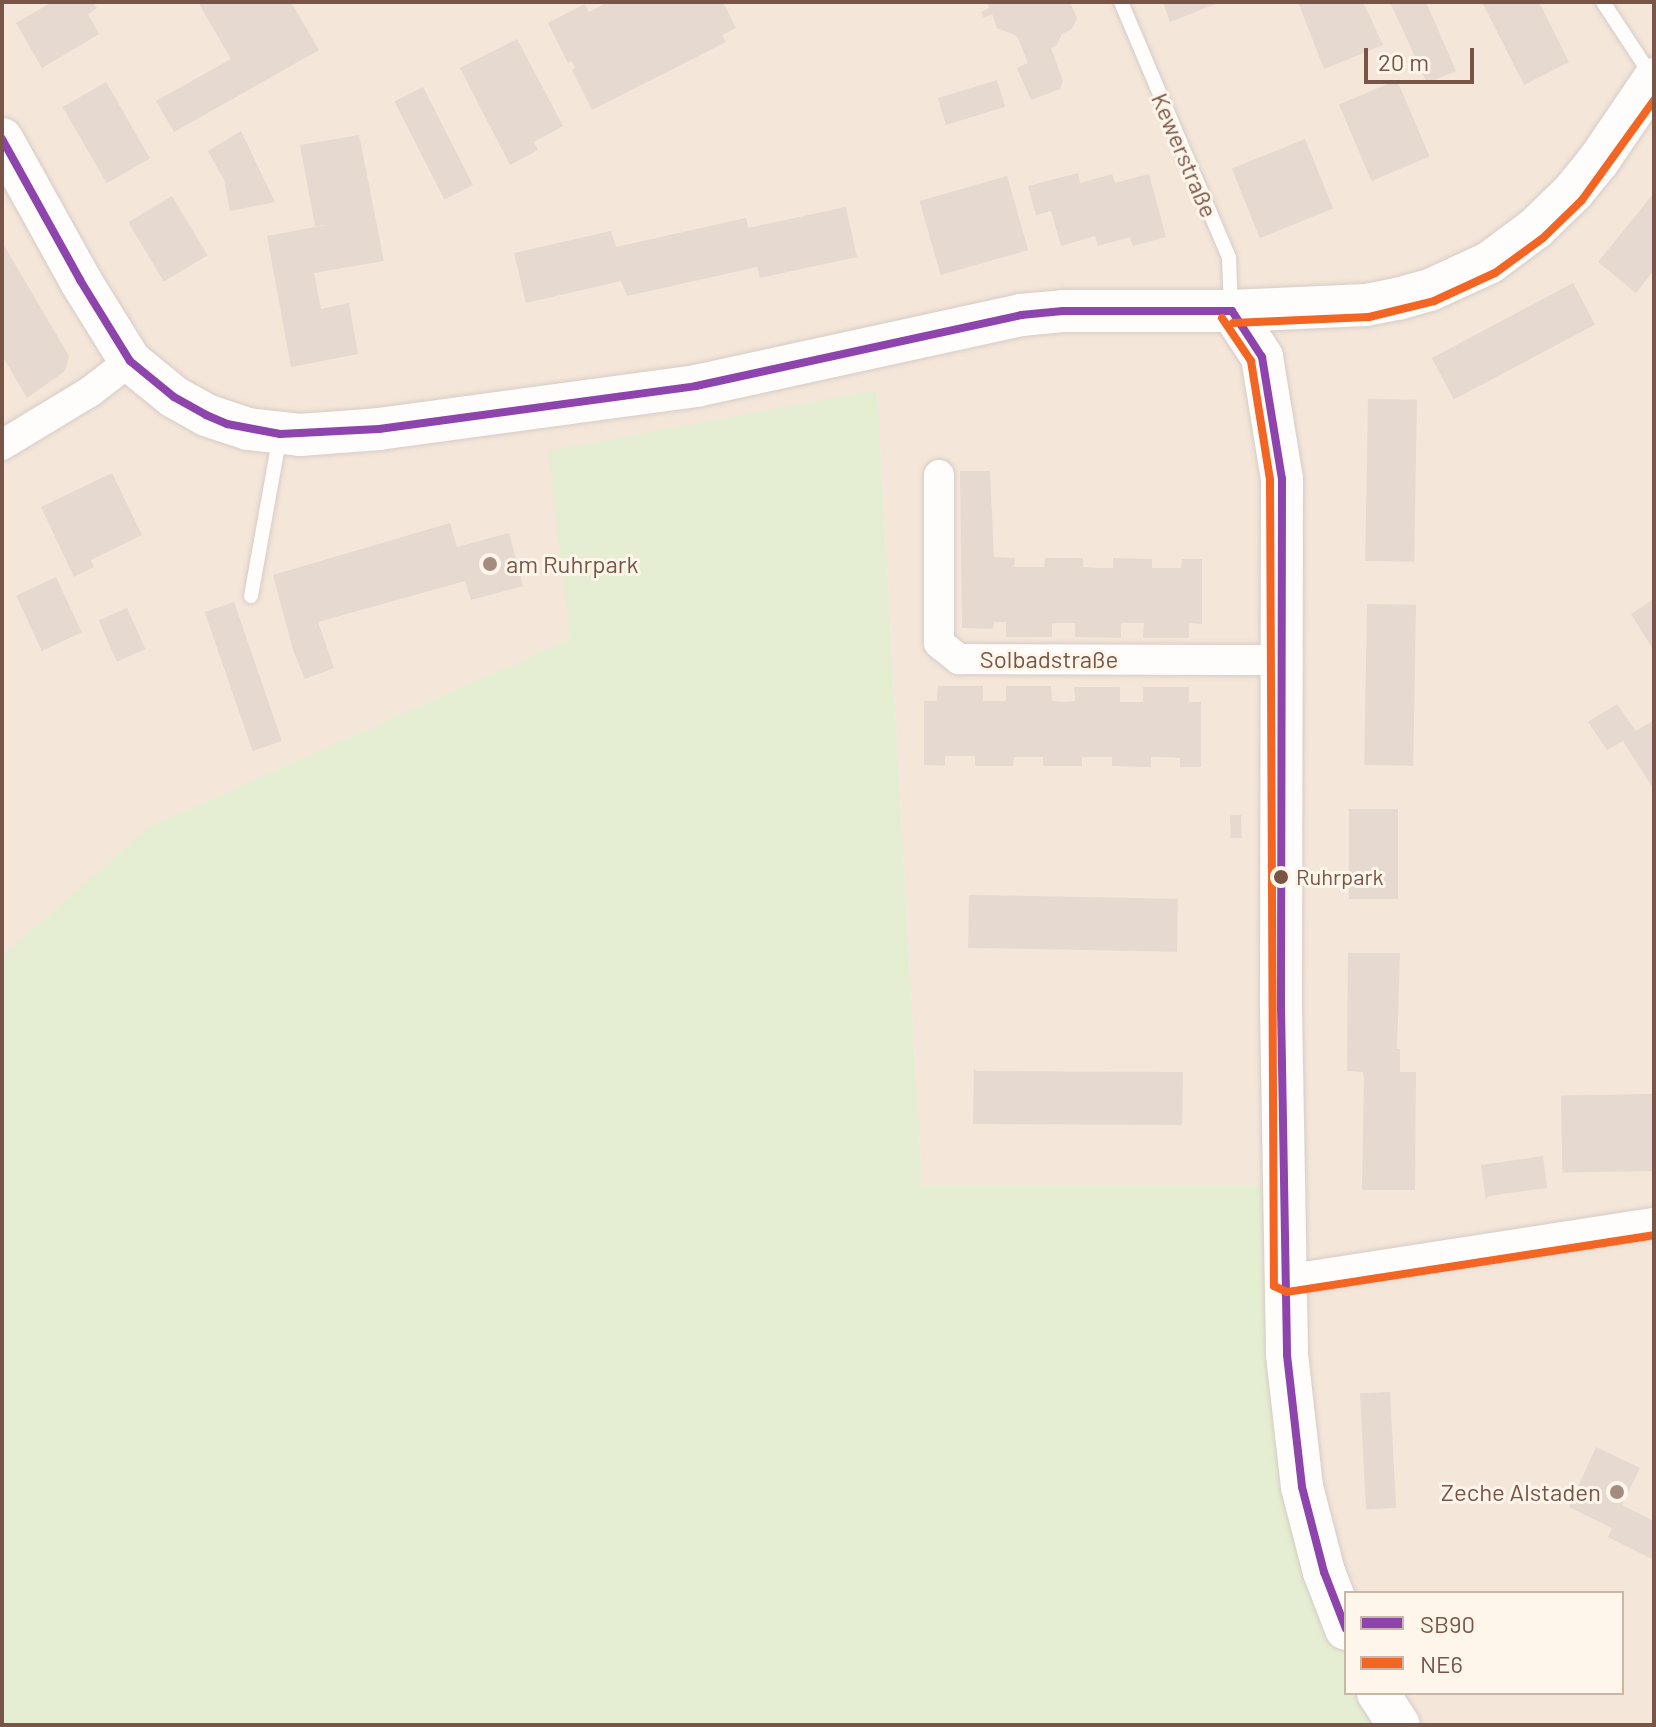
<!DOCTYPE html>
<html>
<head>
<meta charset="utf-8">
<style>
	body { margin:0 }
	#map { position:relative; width:1656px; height:1727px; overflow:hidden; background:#f8f1e9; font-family:Barlow,sans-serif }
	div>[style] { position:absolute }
	.residential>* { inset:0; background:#f4e6d9 }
	.green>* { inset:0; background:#e5eed2 }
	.building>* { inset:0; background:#e5d9d0; transform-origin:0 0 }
	.roads { filter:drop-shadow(0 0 2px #d6ccc6) drop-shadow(0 0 2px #d6ccc6) }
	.lane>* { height:14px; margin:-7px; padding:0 7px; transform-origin:7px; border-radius:7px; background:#fefdfc }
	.street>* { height:30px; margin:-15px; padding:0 15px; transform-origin:15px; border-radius:15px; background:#fefdfc }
	.secondary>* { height:42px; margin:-21px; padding:0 21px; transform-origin:21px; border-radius:21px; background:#fefdfc }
	.bus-1>* { height:8px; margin:-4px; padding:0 4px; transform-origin:4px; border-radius:4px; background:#8e44ad }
	.bus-2>* { height:8px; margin:-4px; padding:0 4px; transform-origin:4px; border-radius:4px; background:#f26522 }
	.dots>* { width:22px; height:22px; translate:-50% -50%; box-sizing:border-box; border:4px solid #fff6eb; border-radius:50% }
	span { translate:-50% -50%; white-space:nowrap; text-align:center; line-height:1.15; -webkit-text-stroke:6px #fff6eb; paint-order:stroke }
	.bus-label { font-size:22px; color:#785547 }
	.left { translate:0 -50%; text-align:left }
	.street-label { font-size:24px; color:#785547 }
	.poi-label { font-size:24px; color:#785547 }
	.right { translate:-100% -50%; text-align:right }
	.frame { position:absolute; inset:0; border:4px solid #785547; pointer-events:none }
	.legend { position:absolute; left:1344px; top:1591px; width:280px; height:104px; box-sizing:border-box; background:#fff6eb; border:2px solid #c9b6a9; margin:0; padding:10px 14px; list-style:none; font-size:24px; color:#785547 }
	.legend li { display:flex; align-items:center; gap:16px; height:40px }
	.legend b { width:40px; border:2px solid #c9b6a9 }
	.scale { position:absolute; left:1364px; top:48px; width:110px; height:36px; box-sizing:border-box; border:4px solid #785547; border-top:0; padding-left:10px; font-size:24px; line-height:28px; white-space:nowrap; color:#785547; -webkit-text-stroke:6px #fff6eb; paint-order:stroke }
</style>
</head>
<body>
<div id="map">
	<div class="residential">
		<div style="clip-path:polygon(2px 2px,1654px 2px,1654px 1725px,1417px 1725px,1394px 1693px,1622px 1693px,1622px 1593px,1346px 1593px,1319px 1533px,1272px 1185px,922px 1186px,877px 390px,571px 639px,150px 827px,2px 956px)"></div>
	</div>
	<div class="green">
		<div style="clip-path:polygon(877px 390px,922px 1186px,1272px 1185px,1346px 1638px,1346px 1693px,1378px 1693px,1400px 1725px,2px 1725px,2px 956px,149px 827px,570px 639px,548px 451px)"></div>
	</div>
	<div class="building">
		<div style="clip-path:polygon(52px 2px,93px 2px,97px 8px,88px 14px,99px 34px,42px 68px,16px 23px)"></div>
		<div style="clip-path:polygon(198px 2px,291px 2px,319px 50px,174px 132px,156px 101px,231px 59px)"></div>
		<div style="clip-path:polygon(608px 2px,723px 2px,736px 28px,722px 35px,726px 42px,592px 110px,572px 70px,575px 68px,572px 61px,568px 63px,548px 23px,585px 4px,589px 12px)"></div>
		<div style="clip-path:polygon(987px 2px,1070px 2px,1077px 18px,1072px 29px,1062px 34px,1056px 46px,1051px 48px,1063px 81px,1060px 89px,1031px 100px,1017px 68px,1028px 63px,1017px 36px,997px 28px,992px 14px,984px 18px,981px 12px,989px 8px)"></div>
		<div style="clip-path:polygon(1163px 2px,1221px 2px,1170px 22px)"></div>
		<div style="clip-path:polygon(1298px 2px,1363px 2px,1383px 45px,1324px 69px)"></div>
		<div style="clip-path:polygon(1390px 2px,1426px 2px,1456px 71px,1427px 83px)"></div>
		<div style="clip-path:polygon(1482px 2px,1539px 2px,1569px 62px,1524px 85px)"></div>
		<div style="clip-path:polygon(517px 39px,563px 126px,534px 142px,538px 150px,510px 165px,460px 68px)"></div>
		<div style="left:997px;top:80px;width:28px;height:62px;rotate:73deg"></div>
		<div style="left:1397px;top:80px;width:83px;height:63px;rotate:67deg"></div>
		<div style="left:106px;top:82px;width:88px;height:50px;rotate:60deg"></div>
		<div style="left:423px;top:87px;width:110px;height:32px;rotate:63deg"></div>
		<div style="clip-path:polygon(241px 131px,275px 202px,230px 211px,224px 180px,208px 151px)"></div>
		<div style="clip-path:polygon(359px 135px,384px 261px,314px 273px,321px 309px,349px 303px,358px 354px,291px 367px,267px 236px,326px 225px,315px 226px,300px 145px)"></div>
		<div style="left:1305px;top:139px;width:75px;height:79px;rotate:68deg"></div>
		<div style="clip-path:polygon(1078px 173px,1080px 183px,1112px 174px,1115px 183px,1149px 174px,1166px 237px,1133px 246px,1130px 237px,1098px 246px,1095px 236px,1061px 246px,1051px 211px,1036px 215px,1028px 186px)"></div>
		<div style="left:1007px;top:176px;width:77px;height:91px;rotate:74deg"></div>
		<div style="clip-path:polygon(1654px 193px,1654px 270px,1636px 293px,1598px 262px)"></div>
		<div style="left:172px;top:196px;width:69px;height:51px;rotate:59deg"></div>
		<div style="clip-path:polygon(846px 207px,857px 257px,760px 278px,757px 267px,627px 296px,621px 281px,526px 303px,514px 253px,611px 231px,616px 247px,746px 218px,748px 228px)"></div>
		<div style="clip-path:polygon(2px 242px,69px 356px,65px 371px,27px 398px,2px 355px)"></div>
		<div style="left:1573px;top:283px;width:47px;height:160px;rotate:62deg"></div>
		<div style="left:1368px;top:399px;width:49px;height:162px;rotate:1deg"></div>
		<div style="clip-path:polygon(960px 471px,990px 471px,994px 557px,1015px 558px,1014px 567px,1044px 567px,1045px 558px,1083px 558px,1083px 567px,1098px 568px,1113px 568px,1113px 558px,1152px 559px,1152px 568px,1181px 568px,1182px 559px,1202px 559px,1202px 624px,1189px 623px,1189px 638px,1143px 638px,1144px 623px,1121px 623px,1121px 638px,1075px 637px,1075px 623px,1052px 623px,1052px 637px,1006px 637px,1006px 622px,994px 622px,993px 629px,962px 628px)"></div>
		<div style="clip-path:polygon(112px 473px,142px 535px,91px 560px,94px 567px,74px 577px,41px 507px)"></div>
		<div style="clip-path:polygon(450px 523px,457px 547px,509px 533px,523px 586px,471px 600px,465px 581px,318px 622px,334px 668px,305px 679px,293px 650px,273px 575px)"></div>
		<div style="left:56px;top:577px;width:61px;height:44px;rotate:65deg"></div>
		<div style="clip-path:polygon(1654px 599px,1654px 651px,1631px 614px)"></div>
		<div style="left:234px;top:602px;width:147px;height:31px;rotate:71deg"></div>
		<div style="left:1367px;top:604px;width:49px;height:161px;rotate:1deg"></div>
		<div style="left:127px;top:608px;width:45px;height:31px;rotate:66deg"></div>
		<div style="clip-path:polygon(938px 686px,983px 686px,983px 701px,1006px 701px,1006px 686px,1051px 686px,1052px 701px,1063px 702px,1075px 701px,1074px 687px,1120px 687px,1120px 702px,1143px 702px,1143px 687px,1189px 687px,1189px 702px,1201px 702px,1201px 767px,1180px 767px,1180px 758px,1166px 757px,1151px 757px,1151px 767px,1112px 766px,1112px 757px,1082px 757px,1082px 766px,1043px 766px,1043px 757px,1014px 757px,1013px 766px,975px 766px,975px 756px,945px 756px,945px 766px,924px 765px,924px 701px,937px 701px)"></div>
		<div style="clip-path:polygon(1617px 704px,1636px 731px,1654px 720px,1654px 790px,1623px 741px,1607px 750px,1588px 722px)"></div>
		<div style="left:1349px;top:809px;width:49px;height:90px"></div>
		<div style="left:1241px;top:815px;width:23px;height:11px;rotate:88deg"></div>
		<div style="left:969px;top:895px;width:209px;height:53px;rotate:1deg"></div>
		<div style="clip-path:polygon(1348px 953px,1400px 953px,1397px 1049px,1400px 1049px,1400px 1072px,1416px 1072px,1415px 1190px,1362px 1190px,1364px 1078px,1363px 1072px,1347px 1071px)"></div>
		<div style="clip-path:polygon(974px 1067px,976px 1071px,1183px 1072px,1182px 1125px,973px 1124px)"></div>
		<div style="left:1652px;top:1094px;width:77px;height:91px;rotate:89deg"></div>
		<div style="clip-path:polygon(1543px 1156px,1547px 1188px,1488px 1196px,1486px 1201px,1481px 1165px)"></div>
		<div style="left:1390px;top:1392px;width:116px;height:30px;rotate:87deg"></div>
		<div style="clip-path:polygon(1596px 1447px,1640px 1468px,1622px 1505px,1654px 1521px,1654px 1560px,1608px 1537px,1612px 1528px,1569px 1507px)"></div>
	</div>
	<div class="roads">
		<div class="lane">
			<div style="left:1121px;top:2px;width:278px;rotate:67.1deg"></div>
			<div style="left:1229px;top:258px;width:49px;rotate:87.7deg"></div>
			<div style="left:1603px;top:2px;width:87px;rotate:56.7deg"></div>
			<div style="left:251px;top:596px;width:164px;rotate:-79.8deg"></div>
		</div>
		<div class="street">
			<div style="left:2px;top:445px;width:104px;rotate:-31.2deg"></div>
			<div style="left:91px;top:391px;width:49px;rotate:-37.6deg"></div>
			<div style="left:939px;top:475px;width:168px;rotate:90deg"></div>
			<div style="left:939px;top:643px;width:26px;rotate:39deg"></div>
			<div style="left:959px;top:659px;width:325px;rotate:0.2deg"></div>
			<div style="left:1285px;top:1280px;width:373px;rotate:-8.8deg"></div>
		</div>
		<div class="secondary">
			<div style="left:2px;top:139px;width:161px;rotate:61deg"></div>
			<div style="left:80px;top:280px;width:95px;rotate:58.3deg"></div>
			<div style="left:130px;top:361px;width:57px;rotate:39.3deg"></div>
			<div style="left:174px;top:397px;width:37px;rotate:29deg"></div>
			<div style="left:206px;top:415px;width:44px;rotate:18.4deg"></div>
			<div style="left:248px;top:429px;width:52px;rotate:6.6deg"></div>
			<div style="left:300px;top:435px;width:79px;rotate:-4.3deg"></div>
			<div style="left:379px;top:429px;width:320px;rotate:-7.7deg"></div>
			<div style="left:696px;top:386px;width:333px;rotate:-12.3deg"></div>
			<div style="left:1021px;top:315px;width:42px;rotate:-5.4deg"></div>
			<div style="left:1063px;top:311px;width:169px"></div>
			<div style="left:1232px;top:311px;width:134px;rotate:-2.6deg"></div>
			<div style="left:1366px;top:305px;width:33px;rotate:-11deg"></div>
			<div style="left:1398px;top:299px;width:33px;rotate:-16deg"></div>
			<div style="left:1430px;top:290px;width:65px;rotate:-24.6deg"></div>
			<div style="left:1489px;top:263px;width:59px;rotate:-36.7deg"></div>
			<div style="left:1536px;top:228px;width:52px;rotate:-44.2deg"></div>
			<div style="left:1573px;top:192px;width:41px;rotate:-50.9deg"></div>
			<div style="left:1599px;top:160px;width:98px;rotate:-55.8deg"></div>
			<div style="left:1232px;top:311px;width:55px;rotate:56.9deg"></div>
			<div style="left:1262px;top:357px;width:124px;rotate:80.7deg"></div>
			<div style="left:1282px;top:479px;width:528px;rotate:90.11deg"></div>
			<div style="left:1281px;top:1007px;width:348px;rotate:89deg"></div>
			<div style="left:1287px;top:1355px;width:133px;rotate:83.5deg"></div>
			<div style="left:1302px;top:1487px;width:88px;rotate:75.5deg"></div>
			<div style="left:1324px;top:1572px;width:61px;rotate:68.9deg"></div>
			<div style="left:1378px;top:1693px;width:38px;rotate:57deg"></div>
		</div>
	</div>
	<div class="bus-1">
		<div style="left:2px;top:139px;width:161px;rotate:61deg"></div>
		<div style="left:80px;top:280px;width:95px;rotate:58.3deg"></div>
		<div style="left:130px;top:361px;width:57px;rotate:39.3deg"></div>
		<div style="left:174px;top:397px;width:37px;rotate:29deg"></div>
		<div style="left:206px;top:415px;width:23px;rotate:23deg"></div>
		<div style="left:227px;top:424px;width:54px;rotate:10.7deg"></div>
		<div style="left:280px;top:434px;width:99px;rotate:-2.9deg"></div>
		<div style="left:379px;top:429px;width:320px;rotate:-7.7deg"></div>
		<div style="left:696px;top:386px;width:333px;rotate:-12.3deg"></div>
		<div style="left:1021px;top:315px;width:42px;rotate:-5.4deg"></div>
		<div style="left:1063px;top:311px;width:169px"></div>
		<div style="left:1232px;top:311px;width:55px;rotate:56.9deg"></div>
		<div style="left:1262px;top:357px;width:124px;rotate:80.7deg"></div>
		<div style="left:1282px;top:479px;width:528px;rotate:90.11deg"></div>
		<div style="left:1281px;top:1007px;width:348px;rotate:89deg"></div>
		<div style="left:1287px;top:1355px;width:133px;rotate:83.5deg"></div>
		<div style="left:1302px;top:1487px;width:88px;rotate:75.5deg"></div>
		<div style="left:1324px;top:1572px;width:61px;rotate:68.9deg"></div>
	</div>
	<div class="bus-2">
		<div style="left:1222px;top:318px;width:52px;rotate:56deg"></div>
		<div style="left:1251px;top:361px;width:121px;rotate:80.9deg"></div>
		<div style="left:1270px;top:480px;width:806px;rotate:89.72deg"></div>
		<div style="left:1274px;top:1286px;width:14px;rotate:25deg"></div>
		<div style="left:1287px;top:1292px;width:371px;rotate:-8.8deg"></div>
		<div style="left:1233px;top:323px;width:136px;rotate:-2.5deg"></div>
		<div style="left:1369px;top:317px;width:67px;rotate:-13.8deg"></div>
		<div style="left:1434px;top:301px;width:67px;rotate:-24.7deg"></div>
		<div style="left:1495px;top:273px;width:59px;rotate:-36.1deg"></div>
		<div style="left:1543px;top:238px;width:54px;rotate:-44.3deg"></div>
		<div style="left:1582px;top:200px;width:123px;rotate:-54.2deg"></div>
	</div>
	<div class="dots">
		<div style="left:490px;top:564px;background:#a58c80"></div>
		<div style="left:1281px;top:877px;background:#785547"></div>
		<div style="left:1617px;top:1492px;background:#a58c80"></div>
	</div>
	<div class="bus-label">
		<span class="left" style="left:1296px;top:877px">Ruhrpark</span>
	</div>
	<div class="street-label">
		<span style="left:1185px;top:155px;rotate:67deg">Kewerstraße</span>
		<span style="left:1049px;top:659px">Solbadstraße</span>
	</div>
	<div class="poi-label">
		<span class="left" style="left:506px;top:564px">am Ruhrpark</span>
		<span class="right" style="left:1601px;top:1492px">Zeche Alstaden</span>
	</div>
	<div class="frame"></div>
	<ul class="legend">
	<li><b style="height:10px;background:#8e44ad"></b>SB90</li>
	<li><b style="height:10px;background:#f26522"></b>NE6</li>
	</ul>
	<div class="scale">20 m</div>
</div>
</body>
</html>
